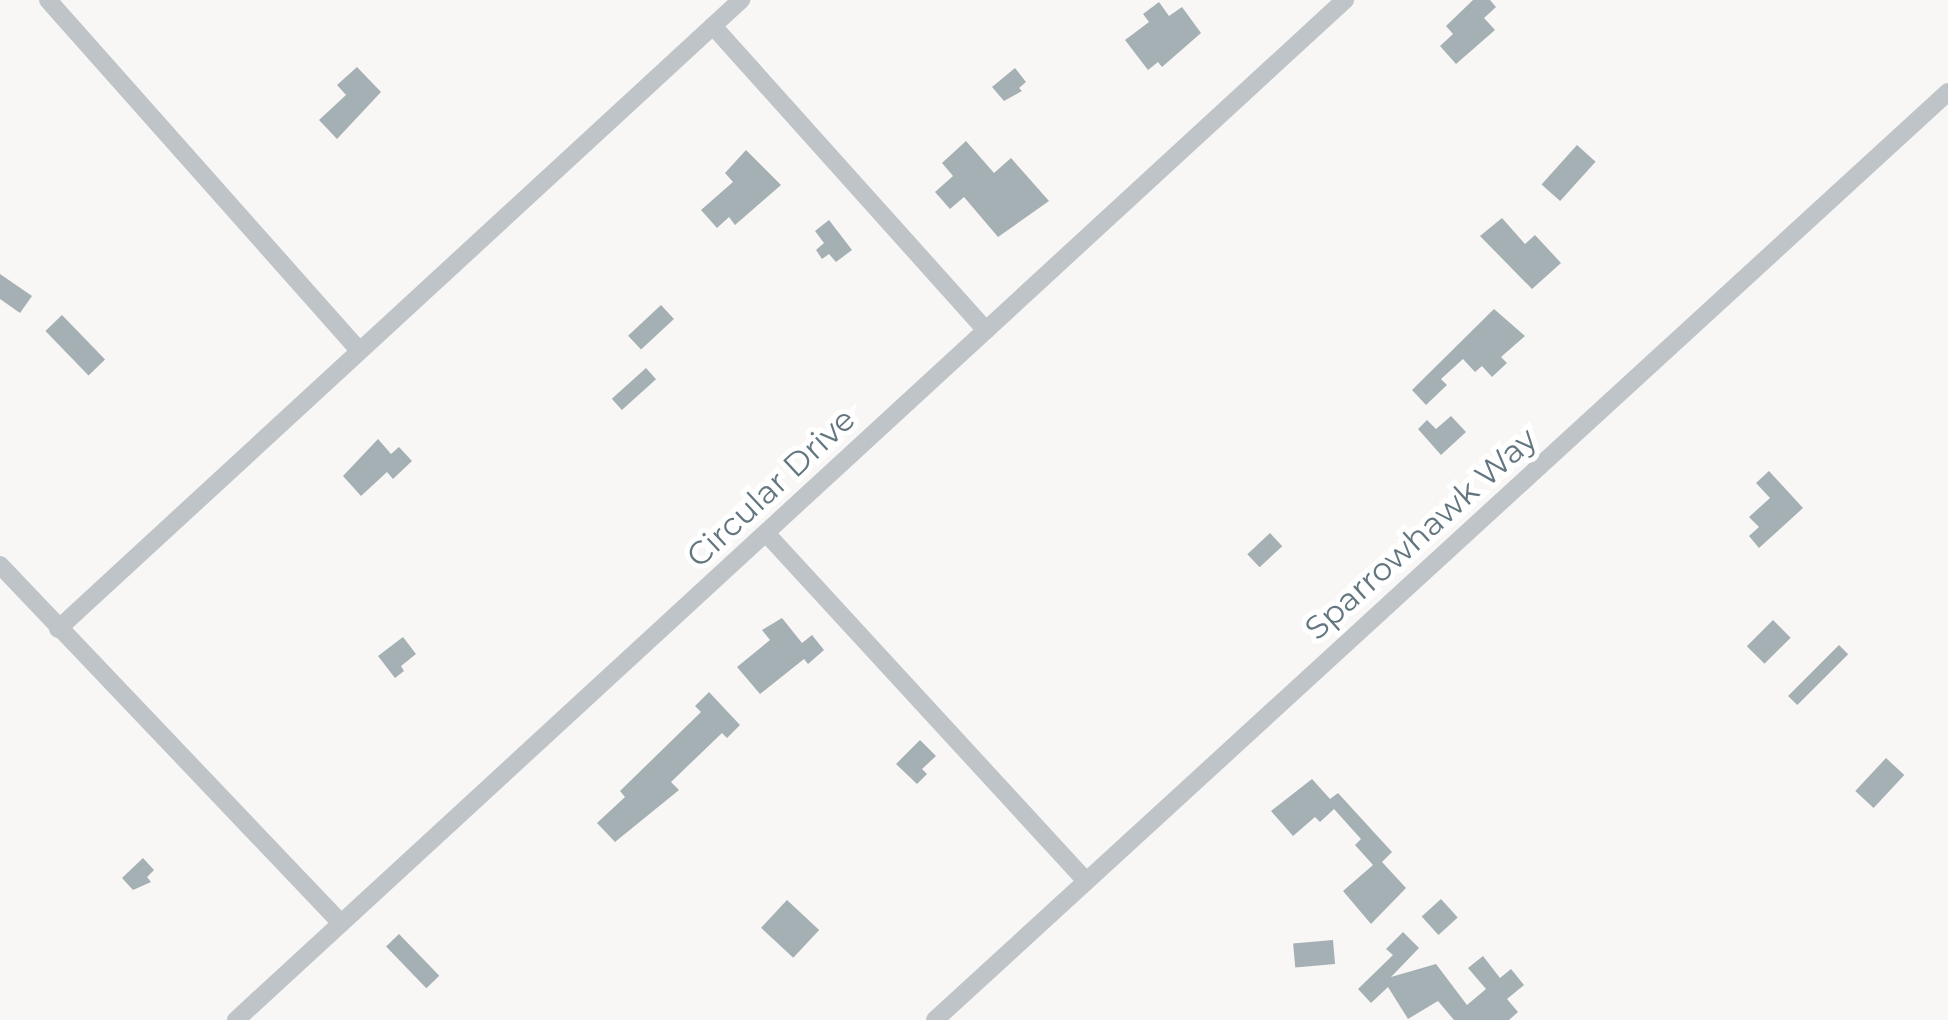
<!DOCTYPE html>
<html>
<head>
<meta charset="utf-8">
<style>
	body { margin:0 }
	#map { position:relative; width:1948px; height:1020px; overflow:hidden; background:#f8f7f5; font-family:Montserrat,sans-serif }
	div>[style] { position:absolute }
	.building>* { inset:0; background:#a5b0b4; transform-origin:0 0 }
	.minor>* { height:18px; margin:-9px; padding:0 9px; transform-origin:9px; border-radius:9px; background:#bec4c7 }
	span { translate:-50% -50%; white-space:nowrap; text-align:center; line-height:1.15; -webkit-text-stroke:10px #fff; paint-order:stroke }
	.street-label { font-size:32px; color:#63767f }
</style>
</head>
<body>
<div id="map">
	<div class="building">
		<div style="clip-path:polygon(1473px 0,1490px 0,1496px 7px,1484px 18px,1495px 30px,1456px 64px,1440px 46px,1453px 34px,1446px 26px)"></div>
		<div style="clip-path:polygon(1159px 2px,1169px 16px,1182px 7px,1201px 33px,1162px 67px,1158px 62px,1148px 70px,1125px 40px,1149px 22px,1143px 14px)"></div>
		<div style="clip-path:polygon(357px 67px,381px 92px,337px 139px,319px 120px,346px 95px,337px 85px)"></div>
		<div style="clip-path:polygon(1015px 68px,1026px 82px,1019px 88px,1022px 91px,1004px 101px,992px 87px)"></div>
		<div style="clip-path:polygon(966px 141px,994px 173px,1011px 158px,1049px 201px,998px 237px,964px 197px,950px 209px,935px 192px,953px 176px,942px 163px)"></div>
		<div style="left:1577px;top:145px;width:25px;height:53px;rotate:42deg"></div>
		<div style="clip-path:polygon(746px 150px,781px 185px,735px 225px,729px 217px,717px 228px,701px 210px,733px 182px,725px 173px)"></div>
		<div style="clip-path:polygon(1502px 218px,1525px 244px,1535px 235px,1561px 263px,1532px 289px,1480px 236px)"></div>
		<div style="clip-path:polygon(829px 220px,852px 250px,836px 262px,829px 254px,822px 259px,816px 250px,824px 243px,815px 231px)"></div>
		<div style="clip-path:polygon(0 274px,32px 296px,20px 313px,0 299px)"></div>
		<div style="left:661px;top:305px;width:19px;height:45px;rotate:47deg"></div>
		<div style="clip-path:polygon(1494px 309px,1525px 336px,1501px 357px,1507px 363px,1492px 377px,1482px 366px,1475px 372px,1463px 359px,1441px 379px,1447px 385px,1426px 405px,1412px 390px)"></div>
		<div style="left:62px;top:315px;width:62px;height:23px;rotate:46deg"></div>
		<div style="left:646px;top:368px;width:15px;height:46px;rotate:48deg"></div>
		<div style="clip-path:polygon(1451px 416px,1466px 432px,1441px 455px,1418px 429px,1427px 420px,1436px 429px)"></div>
		<div style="clip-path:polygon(378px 439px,391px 454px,399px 447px,412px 461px,393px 479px,387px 472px,361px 496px,343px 476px)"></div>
		<div style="clip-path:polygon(1769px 471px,1803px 508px,1759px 548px,1749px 536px,1759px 527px,1749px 517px,1770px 498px,1756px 483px)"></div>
		<div style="left:1270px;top:533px;width:18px;height:31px;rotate:47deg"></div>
		<div style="clip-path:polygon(782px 618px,802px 643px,812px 635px,824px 650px,808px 664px,804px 659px,760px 694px,737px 667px,770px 640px,762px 630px)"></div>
		<div style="left:1773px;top:620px;width:25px;height:37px;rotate:45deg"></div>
		<div style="clip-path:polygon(403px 637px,416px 654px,401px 666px,404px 671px,395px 678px,378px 656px)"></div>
		<div style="left:1839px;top:645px;width:13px;height:72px;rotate:45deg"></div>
		<div style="clip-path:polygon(709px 692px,740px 725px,727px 738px,722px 733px,671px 782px,679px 790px,615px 842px,597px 823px,625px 797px,620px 791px,701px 712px,695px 706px)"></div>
		<div style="clip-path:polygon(920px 740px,936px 756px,922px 769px,927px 774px,917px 784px,896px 764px)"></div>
		<div style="left:1886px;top:758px;width:25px;height:45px;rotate:43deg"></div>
		<div style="clip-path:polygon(1312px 779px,1330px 799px,1338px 793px,1392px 852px,1382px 862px,1406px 888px,1371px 924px,1343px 891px,1373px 865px,1355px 845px,1361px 839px,1334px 809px,1320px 822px,1315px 817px,1293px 836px,1271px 811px)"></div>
		<div style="clip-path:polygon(143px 858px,154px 870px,147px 877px,151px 882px,133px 890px,122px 878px)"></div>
		<div style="left:1441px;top:899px;width:25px;height:26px;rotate:48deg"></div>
		<div style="left:787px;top:900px;width:44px;height:38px;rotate:43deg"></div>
		<div style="clip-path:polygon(1403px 932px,1419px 948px,1391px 977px,1436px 964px,1467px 1005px,1486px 989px,1468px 968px,1483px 956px,1500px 978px,1511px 969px,1524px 985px,1507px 999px,1518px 1012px,1509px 1020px,1454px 1020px,1438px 1001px,1408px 1019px,1388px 987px,1371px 1003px,1358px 989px,1393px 955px,1386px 949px)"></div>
		<div style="left:399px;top:934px;width:58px;height:18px;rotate:46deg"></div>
		<div style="left:1333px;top:940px;width:24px;height:40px;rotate:85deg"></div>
	</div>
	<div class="minor">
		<div style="left:48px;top:0;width:468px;rotate:48.4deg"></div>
		<div style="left:713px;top:26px;width:409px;rotate:48.1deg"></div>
		<div style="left:766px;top:533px;width:473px;rotate:47.4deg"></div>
		<div style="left:0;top:565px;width:494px;rotate:46.4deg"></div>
		<div style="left:58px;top:629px;width:929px;rotate:-42.64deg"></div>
		<div style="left:236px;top:1020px;width:1507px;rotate:-42.61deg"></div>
		<div style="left:935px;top:1020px;width:1374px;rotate:-42.49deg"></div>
	</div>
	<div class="street-label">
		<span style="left:771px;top:488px;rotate:-43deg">Circular Drive</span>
		<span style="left:1421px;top:534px;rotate:-42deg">Sparrowhawk Way</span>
	</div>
</div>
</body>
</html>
